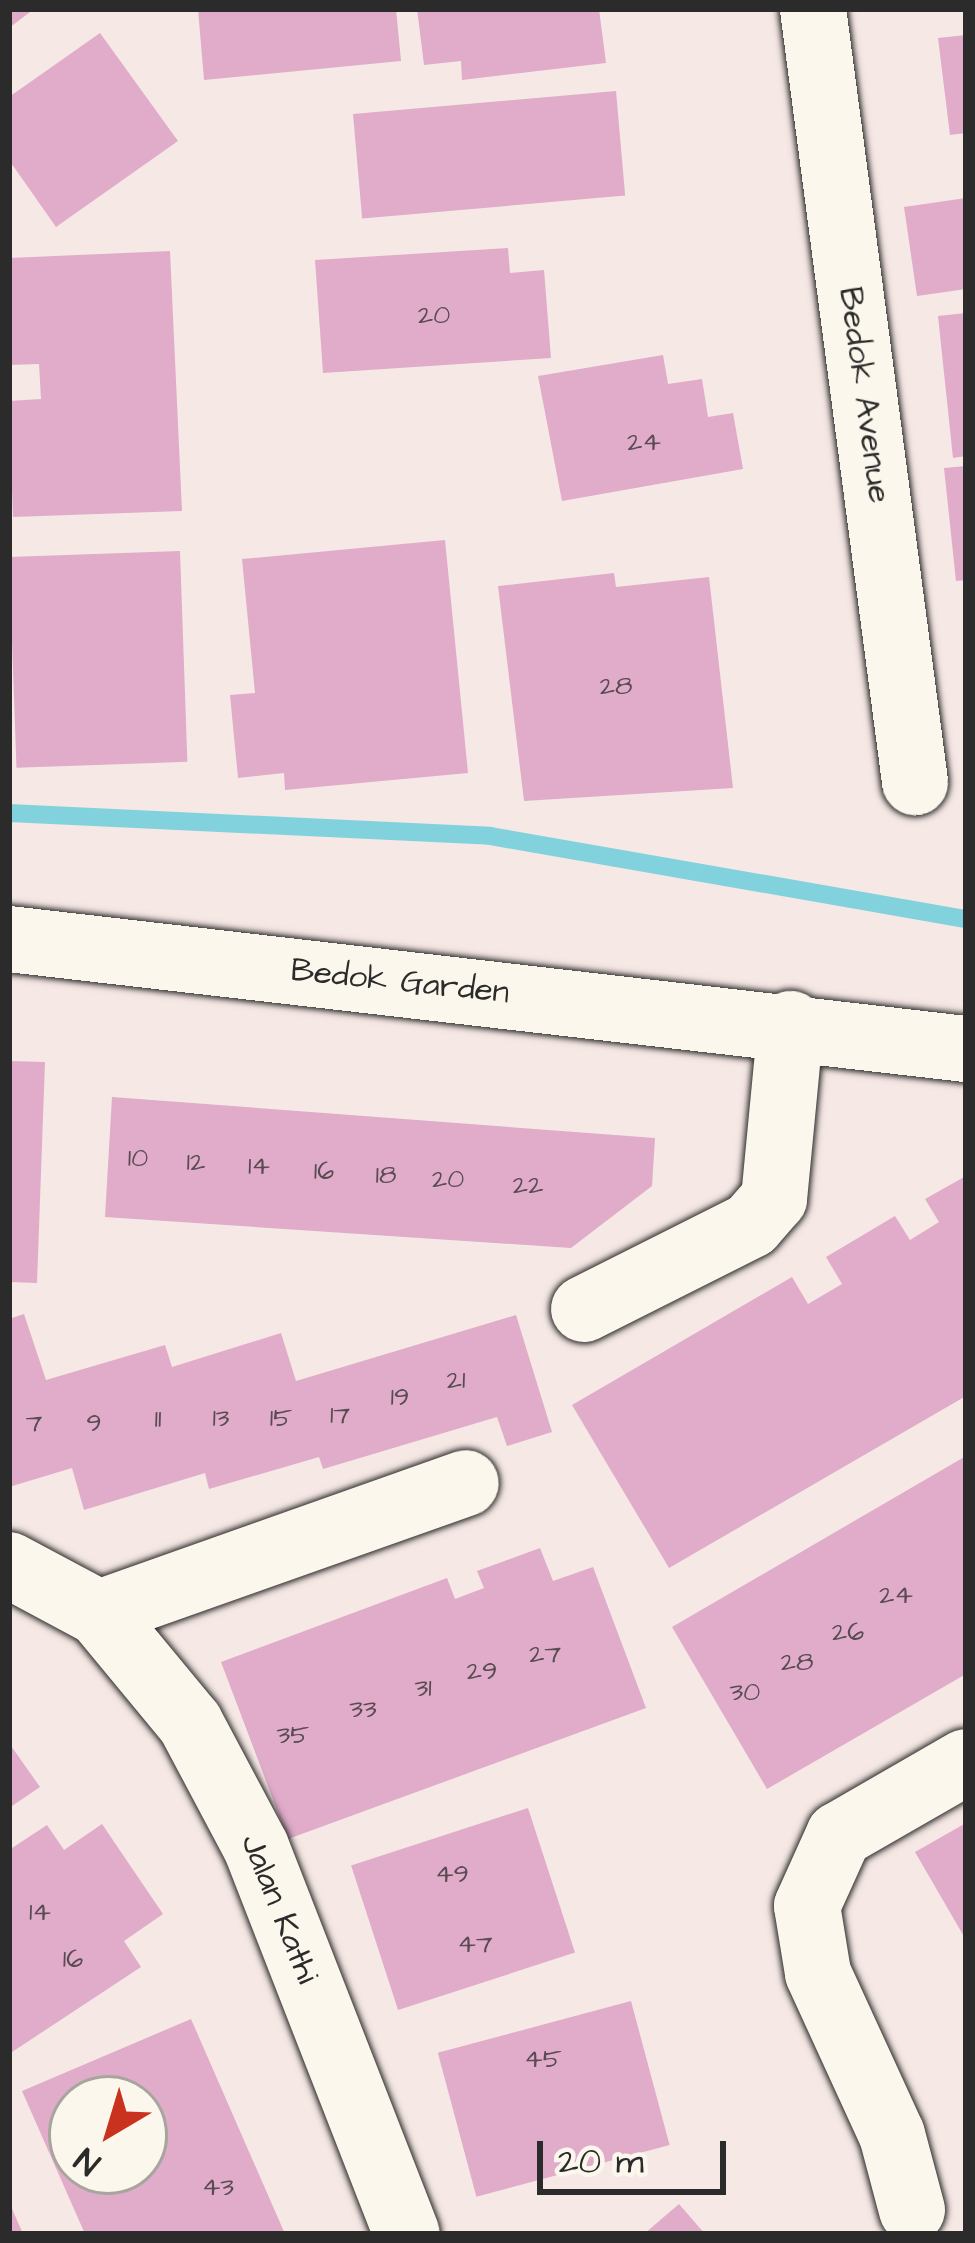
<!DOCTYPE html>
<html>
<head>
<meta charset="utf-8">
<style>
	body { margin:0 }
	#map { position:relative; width:975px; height:2243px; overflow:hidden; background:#f6e8e5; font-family:"Architects Daughter",sans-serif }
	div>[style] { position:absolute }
	.stream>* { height:18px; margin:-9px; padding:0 9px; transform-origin:9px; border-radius:9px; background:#82d2de }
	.building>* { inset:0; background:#e0acc9; transform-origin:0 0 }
	.roads { filter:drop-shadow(0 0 3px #2b2b2b) drop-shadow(0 0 3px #2b2b2b) }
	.minor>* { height:66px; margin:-33px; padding:0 33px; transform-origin:33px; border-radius:33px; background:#fbf7ec }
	span { translate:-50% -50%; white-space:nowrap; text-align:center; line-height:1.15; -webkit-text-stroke:10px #fbf7ec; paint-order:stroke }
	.number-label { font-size:27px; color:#584b52 }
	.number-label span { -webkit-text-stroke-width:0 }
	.street-label { font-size:33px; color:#2b2b2b }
	.frame { position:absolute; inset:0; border:12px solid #2b2b2b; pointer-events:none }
	.north { position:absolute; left:48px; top:2075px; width:120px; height:120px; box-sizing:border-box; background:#fbf7ec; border:3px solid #a8a59f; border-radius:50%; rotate:218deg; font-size:33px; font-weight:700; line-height:48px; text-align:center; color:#2b2b2b }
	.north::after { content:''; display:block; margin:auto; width:42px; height:54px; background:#c8321e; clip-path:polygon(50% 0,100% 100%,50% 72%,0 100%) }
	.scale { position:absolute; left:537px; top:2141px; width:189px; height:54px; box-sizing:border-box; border:6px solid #2b2b2b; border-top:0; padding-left:15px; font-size:36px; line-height:42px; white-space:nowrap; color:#2b2b2b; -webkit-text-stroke:9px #fbf7ec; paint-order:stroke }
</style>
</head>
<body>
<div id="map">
	<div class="stream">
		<div style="left:9px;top:813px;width:482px;rotate:2.7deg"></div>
		<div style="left:490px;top:836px;width:483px;rotate:9.9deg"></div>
	</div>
	<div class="building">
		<div style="clip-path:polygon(9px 9px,34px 9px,9px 28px)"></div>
		<div style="clip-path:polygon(198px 9px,396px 9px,401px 61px,204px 80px)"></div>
		<div style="clip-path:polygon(417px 9px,599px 9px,606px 63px,462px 80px,461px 61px,424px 65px)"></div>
		<div style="clip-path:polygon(100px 33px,178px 141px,56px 227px,9px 160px,9px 97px)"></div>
		<div style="clip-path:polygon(966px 35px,966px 133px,950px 135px,938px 38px)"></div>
		<div style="left:616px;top:91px;width:105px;height:264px;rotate:85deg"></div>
		<div style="clip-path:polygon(966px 198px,966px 289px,917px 296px,904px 207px)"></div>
		<div style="clip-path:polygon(508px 248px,510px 273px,544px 270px,551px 358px,323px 373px,315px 260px)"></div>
		<div style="clip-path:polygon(170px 251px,182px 511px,13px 517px,9px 401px,41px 399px,39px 364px,9px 365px,9px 258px)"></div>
		<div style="clip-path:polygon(966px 313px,966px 456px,953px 458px,938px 316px)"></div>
		<div style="clip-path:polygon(663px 355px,668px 384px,702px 379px,708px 417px,733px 413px,743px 469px,562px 501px,538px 376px)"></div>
		<div style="clip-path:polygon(966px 466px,966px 580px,956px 581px,944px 468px)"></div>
		<div style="clip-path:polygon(445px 540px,468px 773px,285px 790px,284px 773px,238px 778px,230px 695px,255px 693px,242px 559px)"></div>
		<div style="left:180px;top:551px;width:211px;height:171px;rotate:88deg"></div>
		<div style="clip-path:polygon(614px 573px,616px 587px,709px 577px,733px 788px,524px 801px,498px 586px)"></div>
		<div style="clip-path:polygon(9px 1061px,45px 1062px,37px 1283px,9px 1282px)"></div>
		<div style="clip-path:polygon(112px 1097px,655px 1138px,652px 1186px,571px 1248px,105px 1217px)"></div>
		<div style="clip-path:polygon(966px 1176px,966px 1396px,669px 1568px,572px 1405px,792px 1277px,808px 1304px,842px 1284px,826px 1257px,895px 1216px,910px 1240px,939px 1222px,925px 1199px)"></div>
		<div style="clip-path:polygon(24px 1314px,46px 1380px,165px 1345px,172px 1367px,281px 1333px,296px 1381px,516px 1315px,552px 1432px,507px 1446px,497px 1417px,323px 1469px,319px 1457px,209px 1489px,205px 1473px,84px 1510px,72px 1468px,9px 1487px,9px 1319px)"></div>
		<div style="clip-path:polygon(966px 1456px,966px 1674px,767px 1789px,672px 1627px)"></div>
		<div style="clip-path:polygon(540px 1548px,553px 1581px,593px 1567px,646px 1708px,288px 1839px,221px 1662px,447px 1578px,455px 1599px,484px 1588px,477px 1571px)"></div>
		<div style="clip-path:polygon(9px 1743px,40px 1787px,9px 1808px)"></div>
		<div style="left:528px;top:1808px;width:152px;height:186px;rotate:72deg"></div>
		<div style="clip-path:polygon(966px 1823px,966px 1940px,915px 1852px)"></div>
		<div style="clip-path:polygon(102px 1824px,163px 1914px,124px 1941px,141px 1967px,9px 2054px,9px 1850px,47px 1825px,64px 1850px)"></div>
		<div style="left:631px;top:2001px;width:149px;height:200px;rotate:75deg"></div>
		<div style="clip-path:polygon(evenodd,191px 2019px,285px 2234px,85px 2234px,22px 2091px,191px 2019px,72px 2099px,144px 2099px,144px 2171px,72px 2171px,72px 2099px)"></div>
		<div style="clip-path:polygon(9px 2201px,13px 2211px,23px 2234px,9px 2234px)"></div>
		<div style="clip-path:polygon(679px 2204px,705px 2234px,644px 2234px)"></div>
	</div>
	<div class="roads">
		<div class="minor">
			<div style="left:813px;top:9px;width:780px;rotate:82.48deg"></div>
			<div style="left:9px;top:939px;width:963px;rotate:6.56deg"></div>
			<div style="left:584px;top:1309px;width:187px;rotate:-26.7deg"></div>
			<div style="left:751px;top:1225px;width:35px;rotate:-49deg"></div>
			<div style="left:774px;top:1199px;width:176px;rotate:-84.5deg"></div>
			<div style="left:9px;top:1565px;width:102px;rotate:28.1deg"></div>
			<div style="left:99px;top:1613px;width:143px;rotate:50.4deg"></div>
			<div style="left:190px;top:1723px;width:140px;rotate:62deg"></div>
			<div style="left:256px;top:1847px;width:415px;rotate:68.7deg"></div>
			<div style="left:99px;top:1613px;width:389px;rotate:-19.5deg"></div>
			<div style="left:912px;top:2210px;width:78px;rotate:-104.9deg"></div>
			<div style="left:892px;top:2135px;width:178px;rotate:-114.6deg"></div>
			<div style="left:818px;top:1973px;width:68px;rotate:-99.3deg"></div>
			<div style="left:807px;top:1906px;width:78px;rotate:-65.7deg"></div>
			<div style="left:839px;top:1835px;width:146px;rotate:-29.9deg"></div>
		</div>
	</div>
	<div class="number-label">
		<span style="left:434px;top:316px">20</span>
		<span style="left:644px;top:443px">24</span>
		<span style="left:616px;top:687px">28</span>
		<span style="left:138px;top:1159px">10</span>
		<span style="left:196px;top:1163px">12</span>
		<span style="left:259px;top:1167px">14</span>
		<span style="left:324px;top:1172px">16</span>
		<span style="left:386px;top:1176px">18</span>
		<span style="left:448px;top:1180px">20</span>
		<span style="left:528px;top:1186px">22</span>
		<span style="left:456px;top:1381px">21</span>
		<span style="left:400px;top:1398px">19</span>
		<span style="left:340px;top:1416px">17</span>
		<span style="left:221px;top:1419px">13</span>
		<span style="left:281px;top:1419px">15</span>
		<span style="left:158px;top:1420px">11</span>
		<span style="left:34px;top:1424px">7</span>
		<span style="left:94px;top:1424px">9</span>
		<span style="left:896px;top:1596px">24</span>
		<span style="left:848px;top:1633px">26</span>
		<span style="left:545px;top:1655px">27</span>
		<span style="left:797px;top:1663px">28</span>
		<span style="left:482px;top:1672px">29</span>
		<span style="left:423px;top:1689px">31</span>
		<span style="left:745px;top:1693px">30</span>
		<span style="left:363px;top:1710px">33</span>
		<span style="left:293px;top:1736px">35</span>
		<span style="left:452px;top:1875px">49</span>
		<span style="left:40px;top:1913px">14</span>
		<span style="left:475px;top:1945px">47</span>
		<span style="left:73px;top:1960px">16</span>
		<span style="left:543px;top:2060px">45</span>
		<span style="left:218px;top:2188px">43</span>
	</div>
	<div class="street-label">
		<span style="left:864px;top:395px;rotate:82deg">Bedok Avenue</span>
		<span style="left:400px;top:982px;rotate:6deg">Bedok Garden</span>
		<span style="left:279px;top:1909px;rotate:68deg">Jalan Kathi</span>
	</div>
	<div class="frame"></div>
	<div class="north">N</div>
	<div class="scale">20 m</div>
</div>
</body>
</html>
